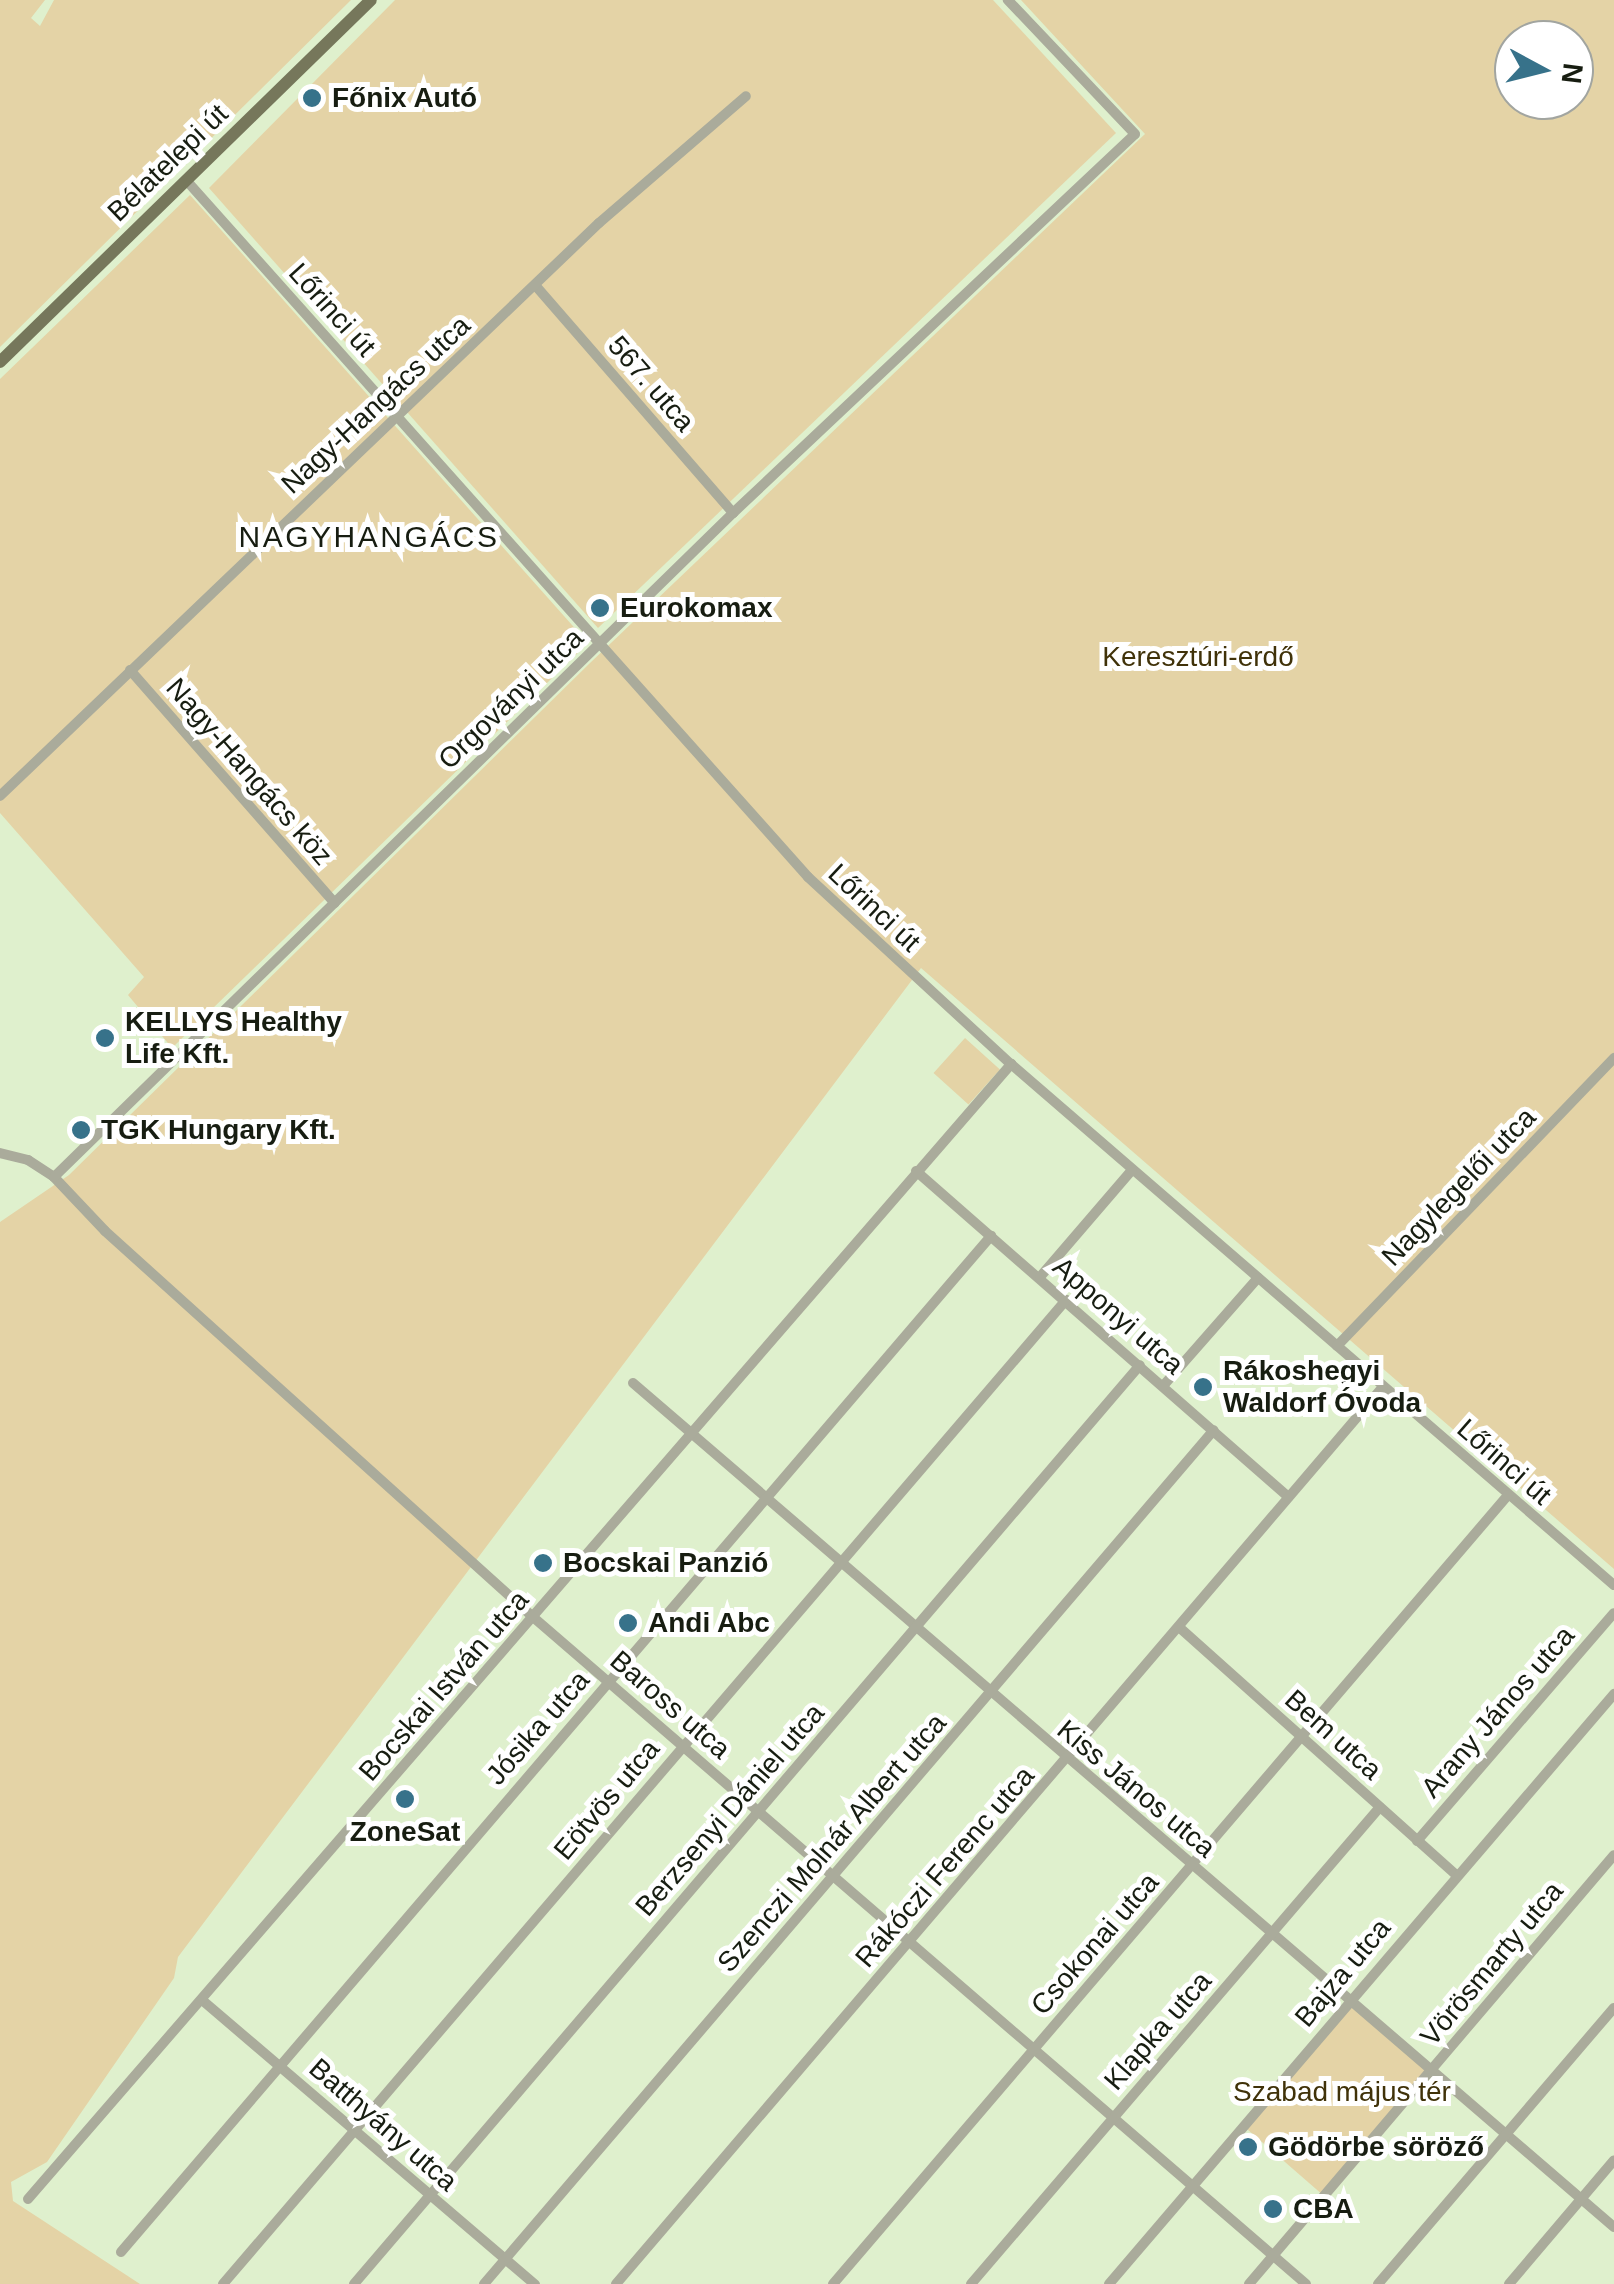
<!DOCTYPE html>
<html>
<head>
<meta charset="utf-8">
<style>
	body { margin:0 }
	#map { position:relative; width:1614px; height:2284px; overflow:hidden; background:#dff0cd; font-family:Helvetica,sans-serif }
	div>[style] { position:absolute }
	.green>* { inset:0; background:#e4d3a6; transform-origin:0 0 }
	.minor>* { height:10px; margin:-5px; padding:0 5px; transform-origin:5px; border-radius:5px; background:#aaab9b }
	.major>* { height:12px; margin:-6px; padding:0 6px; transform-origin:6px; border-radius:6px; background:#76775b }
	.dots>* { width:28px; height:28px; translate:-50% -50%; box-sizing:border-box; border:5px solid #fff; border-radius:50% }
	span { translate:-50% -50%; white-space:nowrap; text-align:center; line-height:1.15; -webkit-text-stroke:10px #fff; paint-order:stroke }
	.poi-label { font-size:28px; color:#171d11; font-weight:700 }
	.left { translate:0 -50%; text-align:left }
	.street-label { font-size:28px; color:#171d11 }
	.park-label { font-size:28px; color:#403209 }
	.neighbourhood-label { font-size:30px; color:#171d11; letter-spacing:2.5px }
	.north { position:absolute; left:1494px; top:20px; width:100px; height:100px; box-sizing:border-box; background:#fff; border:2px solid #a2a5a0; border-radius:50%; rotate:97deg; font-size:28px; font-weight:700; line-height:40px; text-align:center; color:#171d11 }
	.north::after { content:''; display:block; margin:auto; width:35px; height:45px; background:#37728a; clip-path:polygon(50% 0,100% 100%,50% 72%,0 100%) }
</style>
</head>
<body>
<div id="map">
	<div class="green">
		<div style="clip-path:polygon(0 0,45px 0,31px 18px,40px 26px,54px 0,351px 0,0 347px)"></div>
		<div style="clip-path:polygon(395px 0,993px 0,1116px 133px,598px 628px,209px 188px)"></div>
		<div style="clip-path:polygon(evenodd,1021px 0,1614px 0,1614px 1569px,921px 968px,178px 1957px,174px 1978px,47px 2162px,11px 2182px,13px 2201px,140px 2284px,0 2284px,0 1222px,69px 1175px,590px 663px,1145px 134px,1021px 0,1514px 40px,1574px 40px,1574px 100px,1514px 100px,1514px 40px)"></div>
		<div style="clip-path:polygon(190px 195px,588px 643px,172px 1048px,128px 995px,144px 977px,0 813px,0 379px)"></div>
		<div style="left:965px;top:1038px;width:47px;height:47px;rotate:42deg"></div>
		<div style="left:1350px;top:2000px;width:106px;height:165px;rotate:41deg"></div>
	</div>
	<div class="minor">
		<div style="left:186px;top:180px;width:934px;rotate:48.25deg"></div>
		<div style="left:808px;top:877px;width:276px;rotate:42.7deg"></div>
		<div style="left:1011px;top:1064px;width:797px;rotate:40.83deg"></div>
		<div style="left:535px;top:285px;width:302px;rotate:49deg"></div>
		<div style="left:130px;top:670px;width:310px;rotate:48.7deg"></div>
		<div style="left:0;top:796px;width:829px;rotate:-43.73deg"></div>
		<div style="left:599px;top:223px;width:194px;rotate:-40.8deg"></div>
		<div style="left:0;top:1153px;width:29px;rotate:14deg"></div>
		<div style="left:28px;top:1160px;width:31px;rotate:33deg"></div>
		<div style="left:54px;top:1177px;width:74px;rotate:46.6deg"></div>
		<div style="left:105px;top:1231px;width:576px;rotate:42.05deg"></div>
		<div style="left:533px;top:1617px;width:1021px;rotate:40.79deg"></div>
		<div style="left:916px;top:1171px;width:495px;rotate:41.2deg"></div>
		<div style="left:54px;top:1177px;width:950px;rotate:-44.36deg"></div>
		<div style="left:733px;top:513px;width:552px;rotate:-43.31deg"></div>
		<div style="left:1135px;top:134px;width:185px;rotate:-133.5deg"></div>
		<div style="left:1040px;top:1277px;width:141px;rotate:-49.3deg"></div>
		<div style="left:1337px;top:1346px;width:400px;rotate:-46.1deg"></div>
		<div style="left:633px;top:1383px;width:1294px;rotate:40.71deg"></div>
		<div style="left:1163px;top:1386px;width:144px;rotate:-48.7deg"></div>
		<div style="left:1180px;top:1628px;width:370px;rotate:41.8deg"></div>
		<div style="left:1417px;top:1841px;width:301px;rotate:-49.2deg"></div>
		<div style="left:202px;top:2000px;width:438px;rotate:40.5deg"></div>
		<div style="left:28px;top:2199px;width:1502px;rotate:-49.1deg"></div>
		<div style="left:121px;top:2252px;width:1338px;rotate:-49.43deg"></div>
		<div style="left:223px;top:2284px;width:1296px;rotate:-49.41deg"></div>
		<div style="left:354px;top:2284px;width:1209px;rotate:-49.46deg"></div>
		<div style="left:484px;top:2284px;width:1123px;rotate:-49.48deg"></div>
		<div style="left:616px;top:2284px;width:1180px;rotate:-49.47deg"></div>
		<div style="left:833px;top:2284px;width:1038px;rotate:-49.45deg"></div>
		<div style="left:971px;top:2284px;width:628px;rotate:-49.39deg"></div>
		<div style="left:1109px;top:2284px;width:777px;rotate:-49.44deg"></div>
		<div style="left:1249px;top:2284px;width:563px;rotate:-49.61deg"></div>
		<div style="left:1378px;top:2284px;width:363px;rotate:-49.5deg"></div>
		<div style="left:1509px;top:2284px;width:162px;rotate:-49.7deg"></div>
	</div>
	<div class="major">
		<div style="left:0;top:362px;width:518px;rotate:-44.3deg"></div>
	</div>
	<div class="dots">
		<div style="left:312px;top:98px;background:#37728a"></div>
		<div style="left:600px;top:608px;background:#37728a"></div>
		<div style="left:105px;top:1038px;background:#37728a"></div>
		<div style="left:81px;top:1130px;background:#37728a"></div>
		<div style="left:1203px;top:1387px;background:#37728a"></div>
		<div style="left:543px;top:1563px;background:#37728a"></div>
		<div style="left:628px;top:1623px;background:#37728a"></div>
		<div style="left:405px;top:1799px;background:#37728a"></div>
		<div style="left:1248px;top:2147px;background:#37728a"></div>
		<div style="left:1273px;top:2209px;background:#37728a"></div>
	</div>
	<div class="poi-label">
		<span class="left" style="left:332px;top:98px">Főnix Autó</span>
		<span class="left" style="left:620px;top:608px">Eurokomax</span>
		<span class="left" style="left:125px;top:1038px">KELLYS Healthy<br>Life Kft.</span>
		<span class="left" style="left:101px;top:1130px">TGK Hungary Kft.</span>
		<span class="left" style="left:1223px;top:1387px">Rákoshegyi<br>Waldorf Óvoda</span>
		<span class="left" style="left:563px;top:1563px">Bocskai Panzió</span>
		<span class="left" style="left:648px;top:1623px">Andi Abc</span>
		<span style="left:405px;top:1832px">ZoneSat</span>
		<span class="left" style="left:1268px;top:2147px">Gödörbe söröző</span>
		<span class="left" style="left:1293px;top:2209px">CBA</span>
	</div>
	<div class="street-label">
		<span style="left:168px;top:163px;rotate:-44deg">Bélatelepi út</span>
		<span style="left:332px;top:310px;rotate:48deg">Lőrinci út</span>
		<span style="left:651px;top:384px;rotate:49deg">567. utca</span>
		<span style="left:376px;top:405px;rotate:-43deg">Nagy-Hangács utca</span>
		<span style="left:511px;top:699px;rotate:-44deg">Orgoványi utca</span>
		<span style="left:249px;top:772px;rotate:49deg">Nagy-Hangács köz</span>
		<span style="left:874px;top:908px;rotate:43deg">Lőrinci út</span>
		<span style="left:1459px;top:1187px;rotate:-46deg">Nagylegelői utca</span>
		<span style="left:1118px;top:1316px;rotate:41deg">Apponyi utca</span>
		<span style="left:1504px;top:1462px;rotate:41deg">Lőrinci út</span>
		<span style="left:444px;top:1686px;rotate:-49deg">Bocskai István utca</span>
		<span style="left:670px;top:1705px;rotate:41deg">Baross utca</span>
		<span style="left:1498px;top:1712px;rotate:-49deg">Arany János utca</span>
		<span style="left:538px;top:1728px;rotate:-49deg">Jósika utca</span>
		<span style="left:1333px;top:1735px;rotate:42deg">Bem utca</span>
		<span style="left:1136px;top:1789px;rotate:40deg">Kiss János utca</span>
		<span style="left:607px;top:1800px;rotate:-50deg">Eötvös utca</span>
		<span style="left:730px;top:1810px;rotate:-49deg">Berzsenyi Dániel utca</span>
		<span style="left:832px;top:1843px;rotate:-49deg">Szenczi Molnár Albert utca</span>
		<span style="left:945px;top:1867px;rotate:-49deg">Rákóczi Ferenc utca</span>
		<span style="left:1095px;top:1944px;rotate:-49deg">Csokonai utca</span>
		<span style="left:1492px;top:1964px;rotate:-50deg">Vörösmarty utca</span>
		<span style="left:1343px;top:1973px;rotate:-50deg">Bajza utca</span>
		<span style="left:1158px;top:2031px;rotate:-49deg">Klapka utca</span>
		<span style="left:383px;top:2125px;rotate:41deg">Batthyány utca</span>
	</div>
	<div class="park-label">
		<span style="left:1198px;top:657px">Keresztúri-erdő</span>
		<span style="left:1342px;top:2092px">Szabad május tér</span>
	</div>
	<div class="neighbourhood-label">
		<span style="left:369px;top:537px">NAGYHANGÁCS</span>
	</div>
	<div class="north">N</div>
</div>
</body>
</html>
